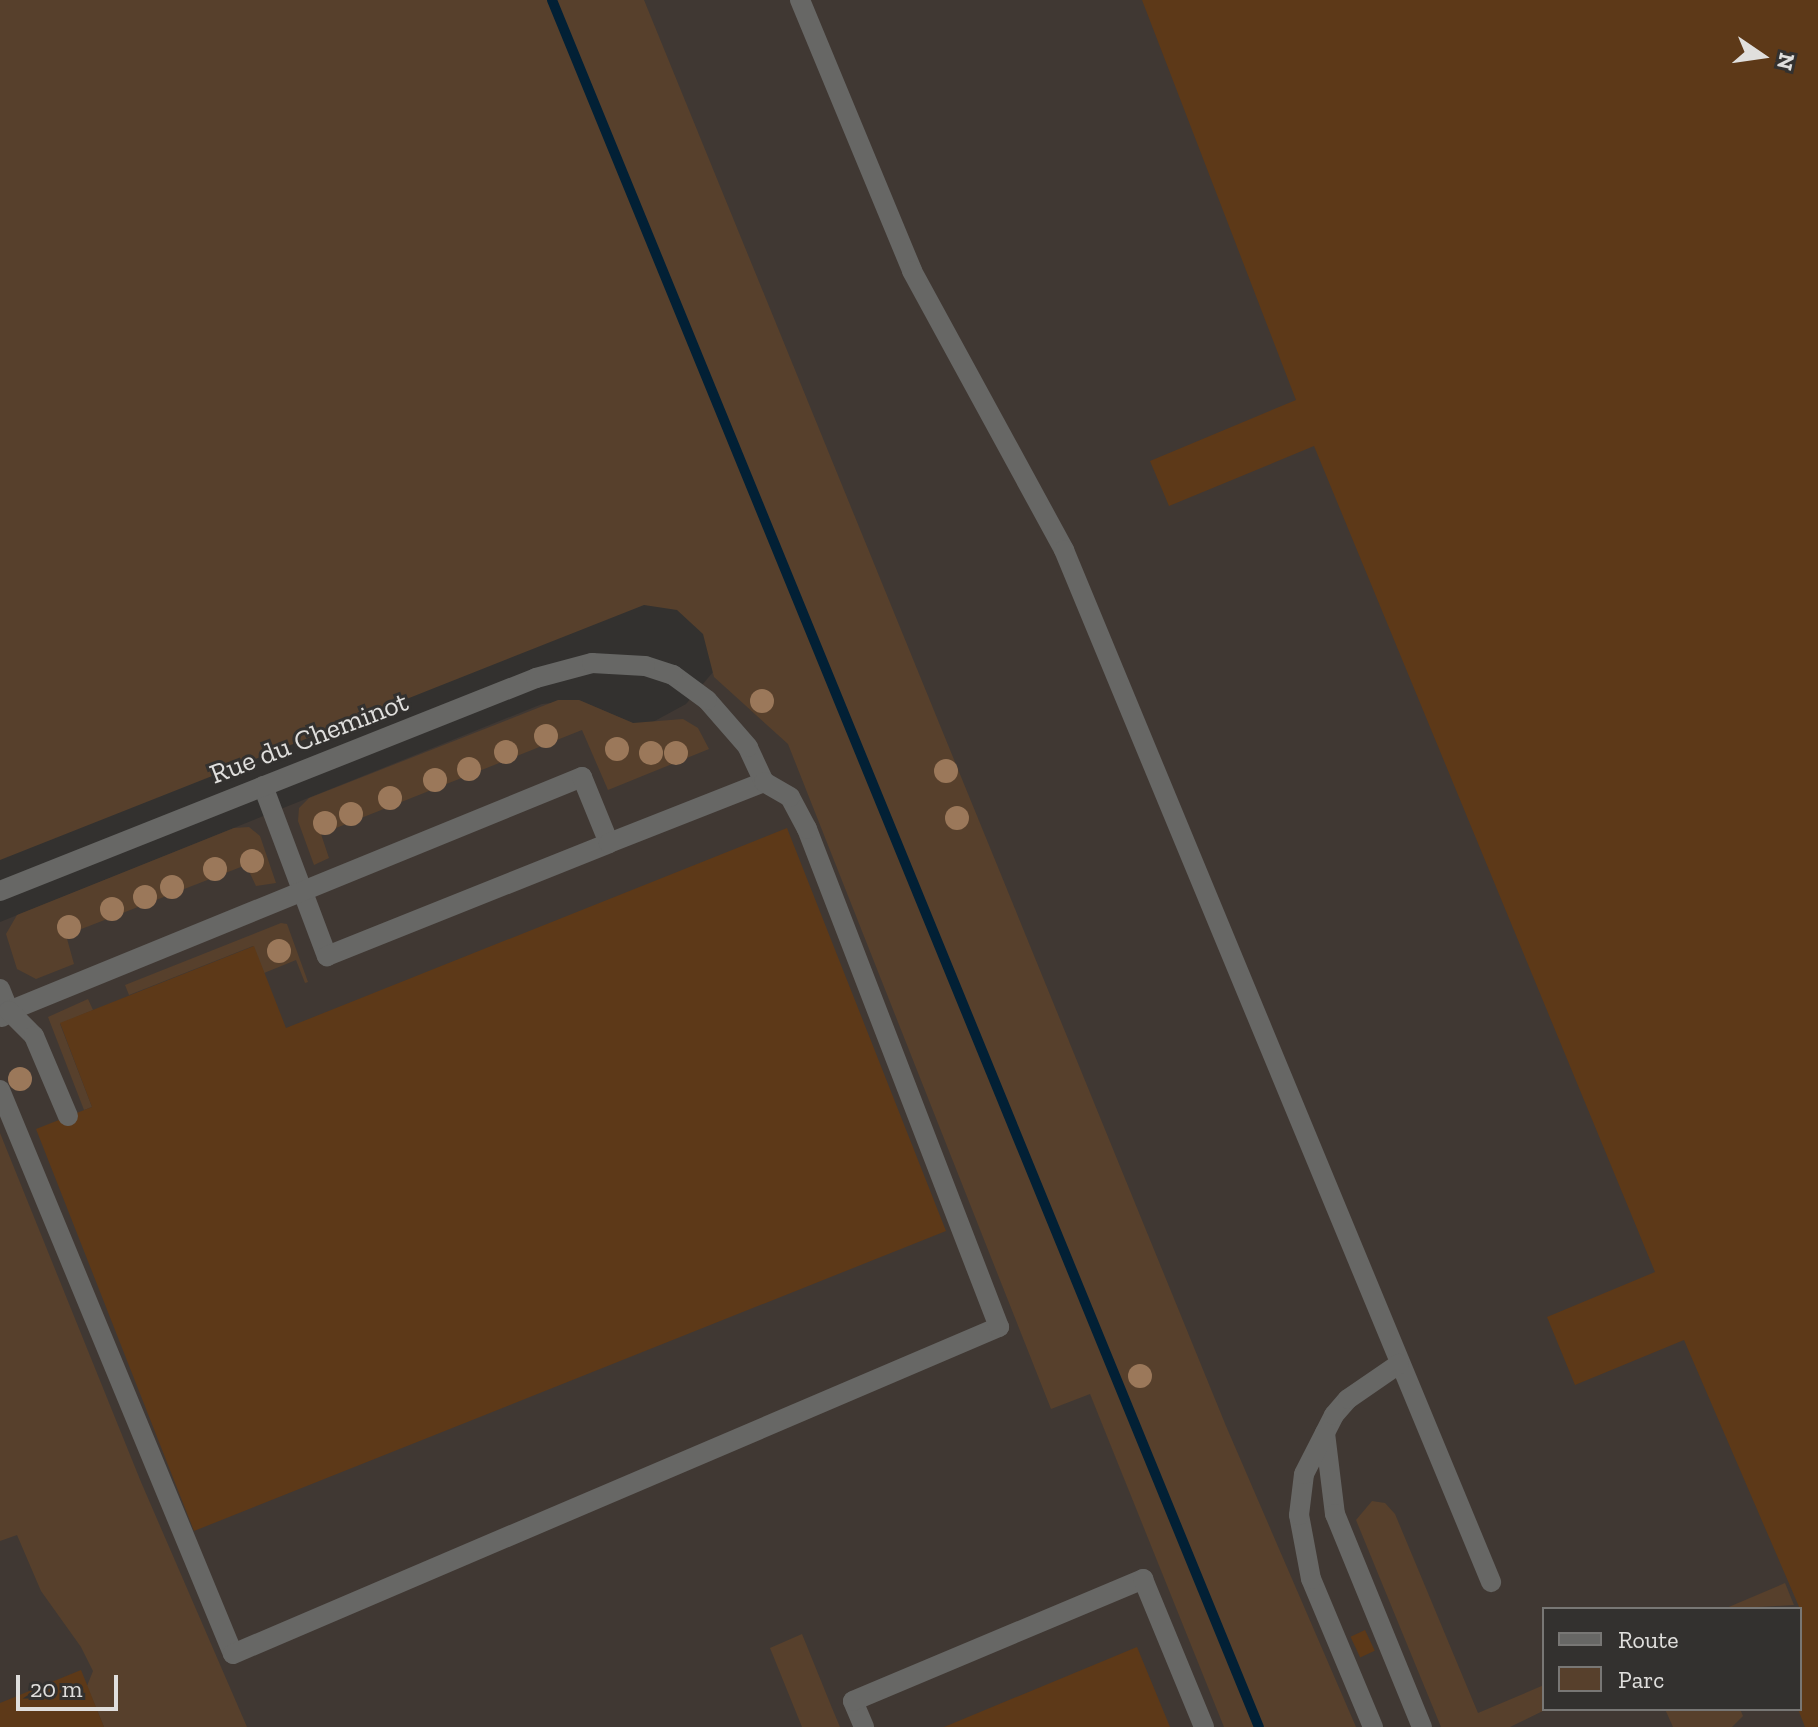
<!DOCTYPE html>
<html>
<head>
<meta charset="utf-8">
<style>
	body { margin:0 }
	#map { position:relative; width:1818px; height:1727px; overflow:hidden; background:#33312f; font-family:"Zilla Slab",serif }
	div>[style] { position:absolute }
	.built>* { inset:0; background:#403833 }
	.green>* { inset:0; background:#57402c }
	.stream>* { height:10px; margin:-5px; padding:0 5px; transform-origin:5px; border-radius:5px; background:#022035 }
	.building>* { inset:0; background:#5d3918; transform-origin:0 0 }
	.lane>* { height:20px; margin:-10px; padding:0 10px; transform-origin:10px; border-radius:10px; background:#676765 }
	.street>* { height:20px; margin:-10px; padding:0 10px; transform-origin:10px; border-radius:10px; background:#676765 }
	.trees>* { width:24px; height:24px; margin:-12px; border-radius:50%; background:#9b785a }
	span { translate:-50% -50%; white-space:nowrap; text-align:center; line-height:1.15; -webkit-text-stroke:6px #33312f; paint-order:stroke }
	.street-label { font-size:28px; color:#e0dfdd }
	.legend { position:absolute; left:1542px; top:1607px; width:260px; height:104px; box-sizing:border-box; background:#33312f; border:2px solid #787775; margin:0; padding:10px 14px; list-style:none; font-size:24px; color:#e0dfdd }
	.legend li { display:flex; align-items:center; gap:16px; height:40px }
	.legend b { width:40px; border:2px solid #787775 }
	.north { position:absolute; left:1722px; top:16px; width:80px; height:80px; -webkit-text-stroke:6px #33312f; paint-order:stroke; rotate:103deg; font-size:22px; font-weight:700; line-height:32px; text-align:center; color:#e0dfdd }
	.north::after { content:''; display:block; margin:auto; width:28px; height:36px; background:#e0dfdd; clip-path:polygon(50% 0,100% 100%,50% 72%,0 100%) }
	.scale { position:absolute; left:16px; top:1675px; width:102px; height:36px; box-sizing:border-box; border:4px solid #e0dfdd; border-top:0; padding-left:10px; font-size:24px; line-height:28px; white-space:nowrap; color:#e0dfdd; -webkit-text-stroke:6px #33312f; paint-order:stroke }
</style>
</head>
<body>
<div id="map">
	<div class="built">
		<div style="clip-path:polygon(evenodd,620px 0,1818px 0,1818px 1727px,1322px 1727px,620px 0,1544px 1609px,1800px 1609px,1800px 1709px,1544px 1709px,1544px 1609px)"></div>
		<div style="clip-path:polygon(788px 645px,1225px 1727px,0 1727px,0 922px,542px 704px,579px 700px,633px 723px,651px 723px,686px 704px,713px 672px)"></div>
	</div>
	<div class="green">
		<div style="clip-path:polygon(0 0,644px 0,1226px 1426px,1356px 1727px,1224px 1727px,1090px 1394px,1051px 1409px,788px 744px,714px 677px,703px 634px,677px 610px,644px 605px,0 860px)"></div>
		<div style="clip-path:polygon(558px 700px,579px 700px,633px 723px,683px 719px,698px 728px,709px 749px,608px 790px,582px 730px,321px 834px,329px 858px,314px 865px,298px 821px,299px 808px,309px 798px)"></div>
		<div style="clip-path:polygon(249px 827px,260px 836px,276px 883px,256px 886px,246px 865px,66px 935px,74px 964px,36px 979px,17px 969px,6px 934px,17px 915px,234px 828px)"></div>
		<div style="clip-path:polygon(281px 923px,287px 924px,308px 982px,305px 983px,296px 960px,264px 973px,253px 946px,129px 995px,125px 985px)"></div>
		<div style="clip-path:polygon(88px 999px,93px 1010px,60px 1024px,92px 1107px,84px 1110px,48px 1017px)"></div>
		<div style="clip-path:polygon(0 1133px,141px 1482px,247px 1727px,104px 1727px,87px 1686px,93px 1671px,81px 1647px,41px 1591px,17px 1535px,0 1541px)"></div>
		<div style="clip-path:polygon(1372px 1501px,1385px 1503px,1395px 1514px,1478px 1713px,1544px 1685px,1547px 1709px,1510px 1727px,1441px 1727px,1356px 1520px)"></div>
		<div style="clip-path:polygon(1785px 1583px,1794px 1605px,1724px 1609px)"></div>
		<div style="clip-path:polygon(802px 1634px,832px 1708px,840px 1727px,802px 1727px,770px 1648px)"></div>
		<div style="clip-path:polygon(1665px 1709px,1740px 1709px,1743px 1716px,1732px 1727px,1673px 1727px)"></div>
	</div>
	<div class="stream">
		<div style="left:552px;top:0;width:1866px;rotate:67.74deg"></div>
	</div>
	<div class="building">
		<div style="clip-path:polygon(1142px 0,1818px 0,1818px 1727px,1805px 1727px,1798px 1709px,1800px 1609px,1684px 1340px,1575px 1385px,1547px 1317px,1655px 1272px,1314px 446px,1169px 506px,1150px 461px,1296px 400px)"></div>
		<div style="clip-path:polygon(787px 828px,946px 1231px,194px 1531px,36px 1129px,92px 1107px,60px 1023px,254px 946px,286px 1028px)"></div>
		<div style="left:1365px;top:1630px;width:23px;height:16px;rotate:65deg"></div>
		<div style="clip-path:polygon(1137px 1647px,1170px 1727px,944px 1727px)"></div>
		<div style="clip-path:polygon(81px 1670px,104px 1727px,0 1727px,0 1703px)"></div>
	</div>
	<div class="lane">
		<div style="left:800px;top:0;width:293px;rotate:67.5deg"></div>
		<div style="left:912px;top:271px;width:318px;rotate:61.4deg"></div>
		<div style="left:1064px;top:550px;width:1117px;rotate:67.52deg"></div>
		<div style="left:263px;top:786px;width:182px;rotate:69.4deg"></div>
		<div style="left:327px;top:956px;width:304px;rotate:-21.8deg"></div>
		<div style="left:0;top:989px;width:24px;rotate:68deg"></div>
		<div style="left:9px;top:1011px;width:619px;rotate:-22.21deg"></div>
		<div style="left:582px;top:777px;width:71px;rotate:67.8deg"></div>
		<div style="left:609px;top:843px;width:167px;rotate:-21.5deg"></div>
		<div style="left:764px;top:782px;width:38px;rotate:-115deg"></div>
		<div style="left:748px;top:747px;width:62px;rotate:-131.1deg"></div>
		<div style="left:707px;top:700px;width:42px;rotate:-143.7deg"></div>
		<div style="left:673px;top:675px;width:29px;rotate:-162deg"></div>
		<div style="left:2px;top:1017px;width:9px;rotate:-41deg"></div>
		<div style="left:9px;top:1011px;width:35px;rotate:45deg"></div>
		<div style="left:34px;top:1036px;width:87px;rotate:67deg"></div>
		<div style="left:0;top:1090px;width:610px;rotate:67.55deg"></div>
		<div style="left:233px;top:1654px;width:833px;rotate:-23.12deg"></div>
		<div style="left:999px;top:1327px;width:534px;rotate:-111.08deg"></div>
		<div style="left:807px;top:829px;width:36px;rotate:-118deg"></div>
		<div style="left:790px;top:797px;width:30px;rotate:-150deg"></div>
		<div style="left:1325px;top:1433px;width:82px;rotate:83deg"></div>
		<div style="left:1335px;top:1514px;width:230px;rotate:67.8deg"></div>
		<div style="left:864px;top:1727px;width:28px;rotate:-113deg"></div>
		<div style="left:853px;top:1701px;width:315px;rotate:-22.8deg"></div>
		<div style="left:1143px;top:1579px;width:160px;rotate:67.6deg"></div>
		<div style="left:1373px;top:1727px;width:160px;rotate:-112.7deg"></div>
		<div style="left:1311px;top:1579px;width:65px;rotate:-100.6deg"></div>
		<div style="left:1299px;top:1515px;width:41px;rotate:-83deg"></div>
		<div style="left:1304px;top:1474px;width:66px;rotate:-63deg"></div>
		<div style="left:1334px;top:1415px;width:21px;rotate:-49deg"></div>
		<div style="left:1348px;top:1399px;width:62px;rotate:-34.5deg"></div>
	</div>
	<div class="street">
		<div style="left:0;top:891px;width:577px;rotate:-21.67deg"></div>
		<div style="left:536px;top:678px;width:58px;rotate:-15deg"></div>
		<div style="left:592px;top:663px;width:53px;rotate:3.2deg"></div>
	</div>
	<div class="trees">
		<div style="left:762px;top:701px"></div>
		<div style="left:546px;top:736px"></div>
		<div style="left:617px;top:749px"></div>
		<div style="left:506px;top:752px"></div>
		<div style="left:651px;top:753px"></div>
		<div style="left:676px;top:753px"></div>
		<div style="left:469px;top:769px"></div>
		<div style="left:946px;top:771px"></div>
		<div style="left:435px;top:780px"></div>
		<div style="left:390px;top:798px"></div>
		<div style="left:351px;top:814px"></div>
		<div style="left:957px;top:818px"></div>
		<div style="left:325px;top:823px"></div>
		<div style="left:252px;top:861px"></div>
		<div style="left:215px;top:869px"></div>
		<div style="left:172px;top:887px"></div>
		<div style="left:145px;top:897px"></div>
		<div style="left:112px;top:909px"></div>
		<div style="left:69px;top:927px"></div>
		<div style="left:279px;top:951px"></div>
		<div style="left:20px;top:1079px"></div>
		<div style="left:1140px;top:1376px"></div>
	</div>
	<div class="street-label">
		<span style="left:309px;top:738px;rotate:-21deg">Rue du Cheminot</span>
	</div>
	<ul class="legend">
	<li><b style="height:10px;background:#676765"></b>Route</li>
	<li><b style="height:22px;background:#57402c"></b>Parc</li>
	</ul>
	<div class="north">N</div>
	<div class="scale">20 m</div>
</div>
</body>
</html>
